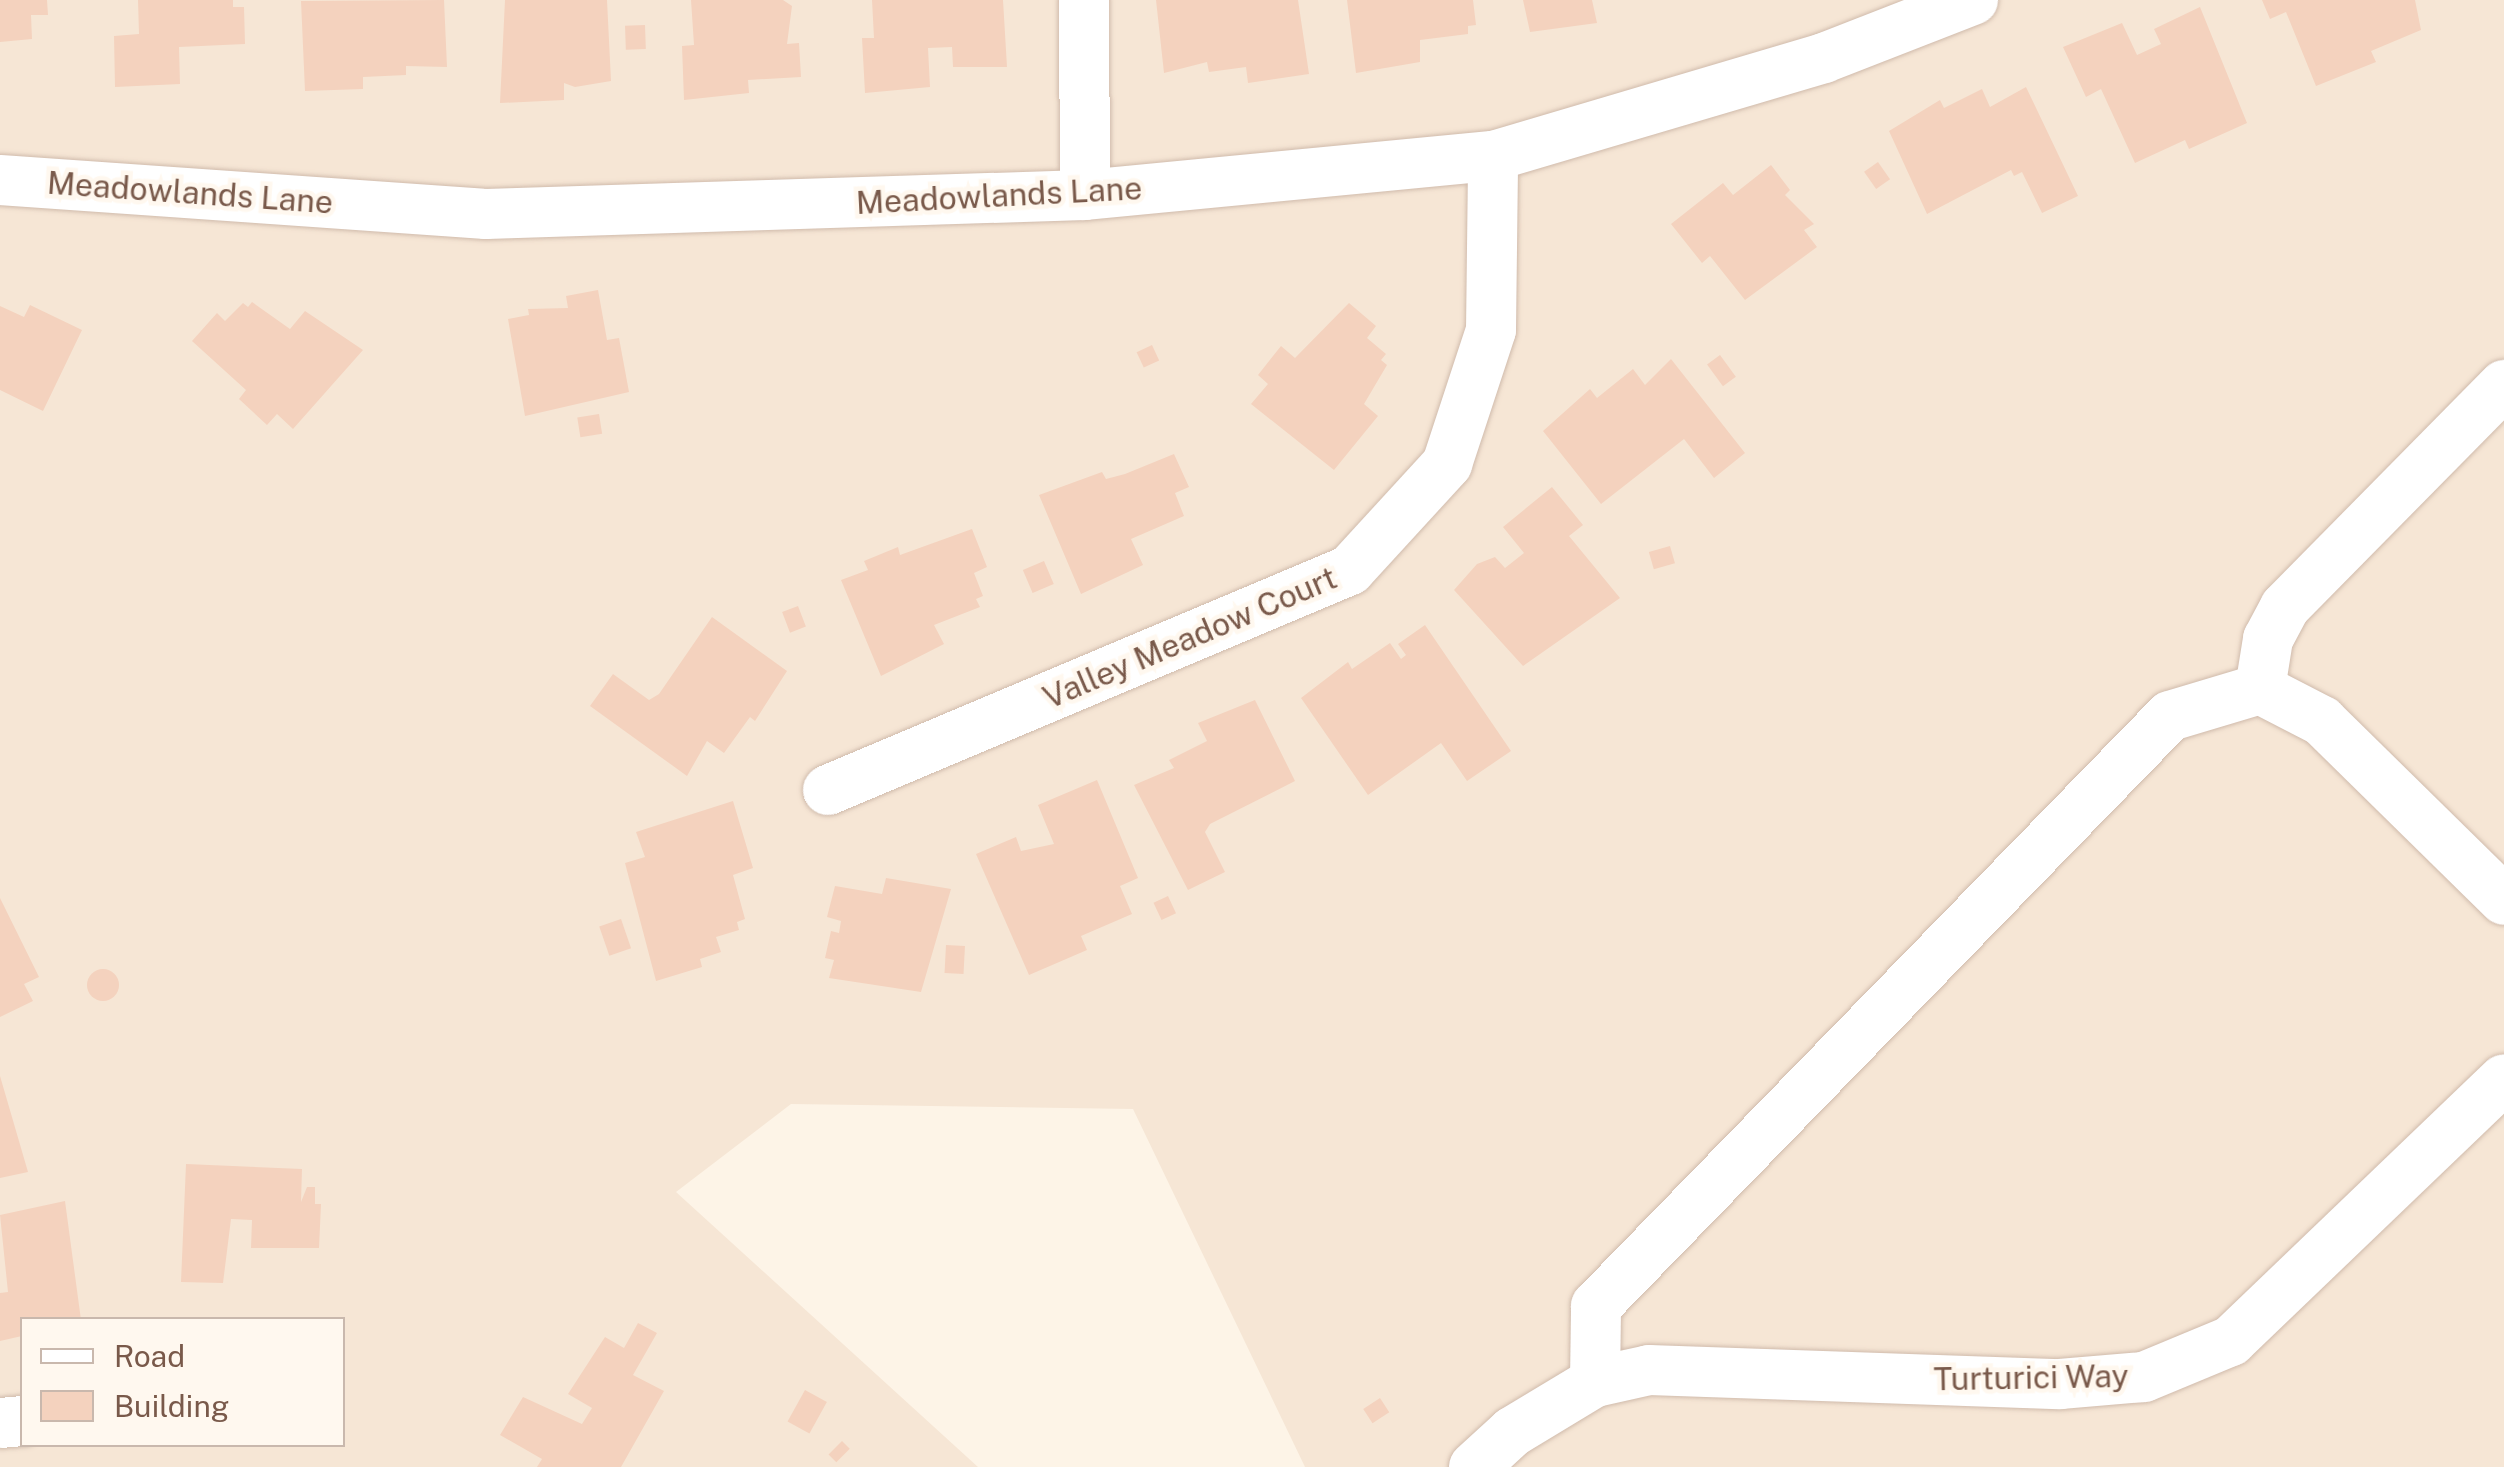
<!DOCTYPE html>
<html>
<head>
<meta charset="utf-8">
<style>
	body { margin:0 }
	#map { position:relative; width:2504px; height:1467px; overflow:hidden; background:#fdf4e7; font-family:"Public Sans",sans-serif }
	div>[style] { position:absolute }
	.residential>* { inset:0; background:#f6e6d5 }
	.building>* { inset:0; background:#f4d2be; transform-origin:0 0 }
	.round { border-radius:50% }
	.roads { filter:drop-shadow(0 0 2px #d0bbac) drop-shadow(0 0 2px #d0bbac) }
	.minor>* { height:50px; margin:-25px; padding:0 25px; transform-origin:25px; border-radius:25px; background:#fff }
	span { translate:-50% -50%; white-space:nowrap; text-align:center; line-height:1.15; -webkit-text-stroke:9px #fff8ef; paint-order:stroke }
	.street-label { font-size:32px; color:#79594a }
	.legend { position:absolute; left:20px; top:1317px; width:325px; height:130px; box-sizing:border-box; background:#fff8ef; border:2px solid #c9b8ad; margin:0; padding:12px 18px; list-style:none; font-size:30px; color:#79594a }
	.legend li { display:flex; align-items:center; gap:20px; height:50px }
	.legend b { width:50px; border:2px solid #c9b8ad }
</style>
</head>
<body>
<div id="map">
	<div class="residential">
		<div style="clip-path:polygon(evenodd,0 0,2504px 0,2504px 1467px,1305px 1467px,1133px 1109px,791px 1104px,676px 1192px,978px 1467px,0 1467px,0 0,22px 1320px,342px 1320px,342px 1444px,22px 1444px,22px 1320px)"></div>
	</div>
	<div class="building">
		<div style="clip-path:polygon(0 0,47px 0,48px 15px,31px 15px,32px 39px,0 42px)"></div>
		<div style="clip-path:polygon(138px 0,233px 0,233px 7px,244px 7px,245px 44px,179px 47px,180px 84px,115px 87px,114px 36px,139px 34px)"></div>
		<div style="clip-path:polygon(444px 0,447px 67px,406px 66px,406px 75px,363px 77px,363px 89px,305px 91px,301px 1px)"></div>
		<div style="clip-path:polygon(505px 0,607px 0,611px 81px,575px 87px,564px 83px,564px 100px,500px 103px)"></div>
		<div style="clip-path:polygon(691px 0,783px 0,792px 6px,787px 44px,799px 43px,801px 77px,748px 80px,749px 93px,684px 100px,682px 46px,694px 45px)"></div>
		<div style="clip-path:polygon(872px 0,1003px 0,1007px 67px,953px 67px,952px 47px,928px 48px,930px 87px,865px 93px,862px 38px,874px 38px)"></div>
		<div style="clip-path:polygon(1156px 0,1298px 0,1309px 74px,1248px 83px,1246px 67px,1209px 72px,1207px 62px,1164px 73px)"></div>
		<div style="clip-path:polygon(1347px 0,1473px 0,1476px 25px,1468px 26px,1468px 34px,1420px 40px,1420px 62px,1356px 73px)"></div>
		<div style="clip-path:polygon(1523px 0,1592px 0,1597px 23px,1530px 32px)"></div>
		<div style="clip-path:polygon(2262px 0,2415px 0,2421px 30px,2371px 51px,2376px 62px,2316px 86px,2286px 12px,2270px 19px)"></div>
		<div style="clip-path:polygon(2200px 7px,2247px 123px,2189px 149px,2185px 140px,2135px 163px,2101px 89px,2086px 97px,2063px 47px,2122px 23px,2137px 55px,2161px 44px,2154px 29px)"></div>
		<div style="left:645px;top:25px;width:24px;height:20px;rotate:88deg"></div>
		<div style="clip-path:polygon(2026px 87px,2078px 196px,2042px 213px,2022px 172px,2014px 176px,2011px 170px,1927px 214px,1889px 131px,1940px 100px,1944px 108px,1982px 89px,1990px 107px)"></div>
		<div style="left:1878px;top:162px;width:21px;height:17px;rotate:55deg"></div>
		<div style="clip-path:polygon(1771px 165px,1790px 190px,1785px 195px,1814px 224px,1804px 230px,1817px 247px,1745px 300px,1710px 256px,1702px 263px,1671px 224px,1723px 183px,1733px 195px)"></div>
		<div style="clip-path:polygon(598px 290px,607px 340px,619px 338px,629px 392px,525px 416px,508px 319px,529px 315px,528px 309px,568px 308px,566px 296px)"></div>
		<div style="clip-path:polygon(252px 302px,290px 329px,305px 311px,363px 350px,293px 429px,277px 414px,267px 425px,239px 399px,246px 390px,192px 341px,217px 313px,225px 321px,243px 303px,248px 307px)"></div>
		<div style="clip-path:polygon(1349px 303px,1376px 326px,1367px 338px,1386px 354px,1381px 360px,1387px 365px,1364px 404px,1378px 416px,1334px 470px,1251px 404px,1268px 384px,1258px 375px,1281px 346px,1295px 358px)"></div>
		<div style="clip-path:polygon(30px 305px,82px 330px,43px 411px,0 390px,0 306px,24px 317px)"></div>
		<div style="left:1152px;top:345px;width:17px;height:17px;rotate:65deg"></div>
		<div style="left:1720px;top:355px;width:27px;height:16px;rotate:54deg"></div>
		<div style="clip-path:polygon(1671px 359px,1745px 453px,1714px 478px,1684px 439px,1601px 504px,1543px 431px,1590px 389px,1597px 398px,1633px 369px,1645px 385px)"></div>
		<div style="left:599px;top:414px;width:20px;height:22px;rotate:81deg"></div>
		<div style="clip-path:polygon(1174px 454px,1189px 487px,1175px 493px,1184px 516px,1131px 539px,1143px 565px,1081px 594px,1039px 495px,1102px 472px,1106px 479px,1125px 474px)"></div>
		<div style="clip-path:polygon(1552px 487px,1583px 525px,1569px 536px,1620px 598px,1523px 666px,1454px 590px,1477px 564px,1495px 557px,1505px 568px,1524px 553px,1503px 527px)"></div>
		<div style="clip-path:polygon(972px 529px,987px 567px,974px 573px,983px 596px,976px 599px,980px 607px,934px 625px,944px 644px,881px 676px,841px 580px,868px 570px,864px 561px,898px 547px,900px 555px)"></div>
		<div style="left:1670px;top:546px;width:18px;height:22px;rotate:74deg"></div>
		<div style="left:1044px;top:561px;width:25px;height:23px;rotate:67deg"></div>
		<div style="left:798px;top:606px;width:22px;height:17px;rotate:69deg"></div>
		<div style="clip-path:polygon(712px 617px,787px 671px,755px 721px,750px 717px,724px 753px,707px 741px,687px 776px,590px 706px,613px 674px,649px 700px,659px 694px)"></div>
		<div style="clip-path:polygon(1425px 625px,1511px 751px,1467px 781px,1441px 743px,1368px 795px,1301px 698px,1348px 662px,1352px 669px,1390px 643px,1401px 659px,1406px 655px,1398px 644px)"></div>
		<div style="clip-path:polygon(1255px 700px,1295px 781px,1210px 824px,1205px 832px,1225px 872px,1188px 890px,1134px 785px,1174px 768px,1169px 760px,1207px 741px,1198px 723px)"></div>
		<div style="clip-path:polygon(1097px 780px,1138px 878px,1120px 886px,1132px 914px,1081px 936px,1087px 950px,1029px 975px,976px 854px,1016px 837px,1021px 851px,1054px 844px,1038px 805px)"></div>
		<div style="clip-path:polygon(733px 801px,753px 868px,733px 875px,745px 919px,737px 922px,739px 930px,716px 937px,721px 952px,700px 959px,702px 967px,656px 981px,625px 863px,645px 857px,636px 832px)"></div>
		<div style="clip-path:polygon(886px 878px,951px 889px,921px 992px,829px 978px,834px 960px,825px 958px,831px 931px,839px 933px,841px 921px,827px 917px,835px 886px,882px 894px)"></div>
		<div style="left:1168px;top:896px;width:19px;height:16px;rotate:65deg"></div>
		<div style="clip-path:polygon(0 898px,39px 977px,24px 984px,33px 1001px,0 1017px)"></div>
		<div style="left:621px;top:919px;width:31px;height:23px;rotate:71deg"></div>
		<div style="left:946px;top:945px;width:19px;height:28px;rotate:3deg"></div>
		<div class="round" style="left:87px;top:969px;width:32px;height:32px"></div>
		<div style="clip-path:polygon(0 1076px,28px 1172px,0 1178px)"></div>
		<div style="clip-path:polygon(186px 1164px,302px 1169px,301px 1202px,307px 1187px,315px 1187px,315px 1204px,321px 1204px,319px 1248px,251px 1248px,252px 1220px,231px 1219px,223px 1283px,181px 1282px)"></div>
		<div style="clip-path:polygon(65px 1201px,81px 1320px,22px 1320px,22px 1336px,0 1341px,0 1293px,8px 1292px,0 1215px)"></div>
		<div style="clip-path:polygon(638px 1323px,657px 1333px,633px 1375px,664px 1391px,621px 1467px,537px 1467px,542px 1459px,500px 1435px,523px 1397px,582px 1424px,592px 1408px,568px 1394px,605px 1337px,624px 1348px)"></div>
		<div style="left:805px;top:1390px;width:25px;height:36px;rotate:29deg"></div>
		<div style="left:1380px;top:1398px;width:17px;height:20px;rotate:57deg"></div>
		<div style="left:842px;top:1441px;width:11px;height:19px;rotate:45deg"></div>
	</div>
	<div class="roads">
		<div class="minor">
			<div style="left:1084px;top:0;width:195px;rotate:89.7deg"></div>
			<div style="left:0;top:180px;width:487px;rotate:4deg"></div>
			<div style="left:486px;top:214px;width:599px;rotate:-1.82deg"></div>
			<div style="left:1085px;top:195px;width:410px;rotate:-5.5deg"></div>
			<div style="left:1493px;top:156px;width:345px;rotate:-16.5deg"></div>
			<div style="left:1824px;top:58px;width:160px;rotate:-21.3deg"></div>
			<div style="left:2260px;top:689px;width:70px;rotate:27.3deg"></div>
			<div style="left:2322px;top:721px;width:255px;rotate:44.5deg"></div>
			<div style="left:828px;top:790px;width:566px;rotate:-22.85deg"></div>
			<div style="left:1350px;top:570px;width:144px;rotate:-47.5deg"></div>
			<div style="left:1447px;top:464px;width:141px;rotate:-71.8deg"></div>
			<div style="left:1491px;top:330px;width:174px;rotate:-89.3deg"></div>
			<div style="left:1595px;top:1382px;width:76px;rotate:-89.2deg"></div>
			<div style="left:1596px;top:1306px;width:823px;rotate:-45.79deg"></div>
			<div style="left:2170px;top:716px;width:94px;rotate:-16.7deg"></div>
			<div style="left:2260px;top:689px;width:51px;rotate:-80.9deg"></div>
			<div style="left:2268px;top:639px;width:36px;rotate:-62deg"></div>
			<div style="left:2285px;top:607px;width:312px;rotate:-45.4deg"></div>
			<div style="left:0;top:1423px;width:22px;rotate:-5deg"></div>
			<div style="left:1474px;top:1467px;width:52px;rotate:-42.6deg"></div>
			<div style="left:1512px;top:1432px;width:97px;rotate:-31.1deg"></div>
			<div style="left:1595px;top:1382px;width:55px;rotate:-12.5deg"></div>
			<div style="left:1649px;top:1370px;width:411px;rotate:2deg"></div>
			<div style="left:2060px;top:1384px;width:84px;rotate:-4.8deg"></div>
			<div style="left:2144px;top:1377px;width:94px;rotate:-22.5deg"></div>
			<div style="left:2231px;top:1341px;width:378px;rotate:-43.8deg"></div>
		</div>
	</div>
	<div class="street-label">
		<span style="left:190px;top:193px;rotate:4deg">Meadowlands Lane</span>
		<span style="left:999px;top:196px;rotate:-3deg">Meadowlands Lane</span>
		<span style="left:1190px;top:638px;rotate:-23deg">Valley Meadow Court</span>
		<span style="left:2031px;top:1378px;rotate:-1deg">Turturici Way</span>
	</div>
	<ul class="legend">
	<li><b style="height:12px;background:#fff"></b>Road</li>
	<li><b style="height:28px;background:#f4d2be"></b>Building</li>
	</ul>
</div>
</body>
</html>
